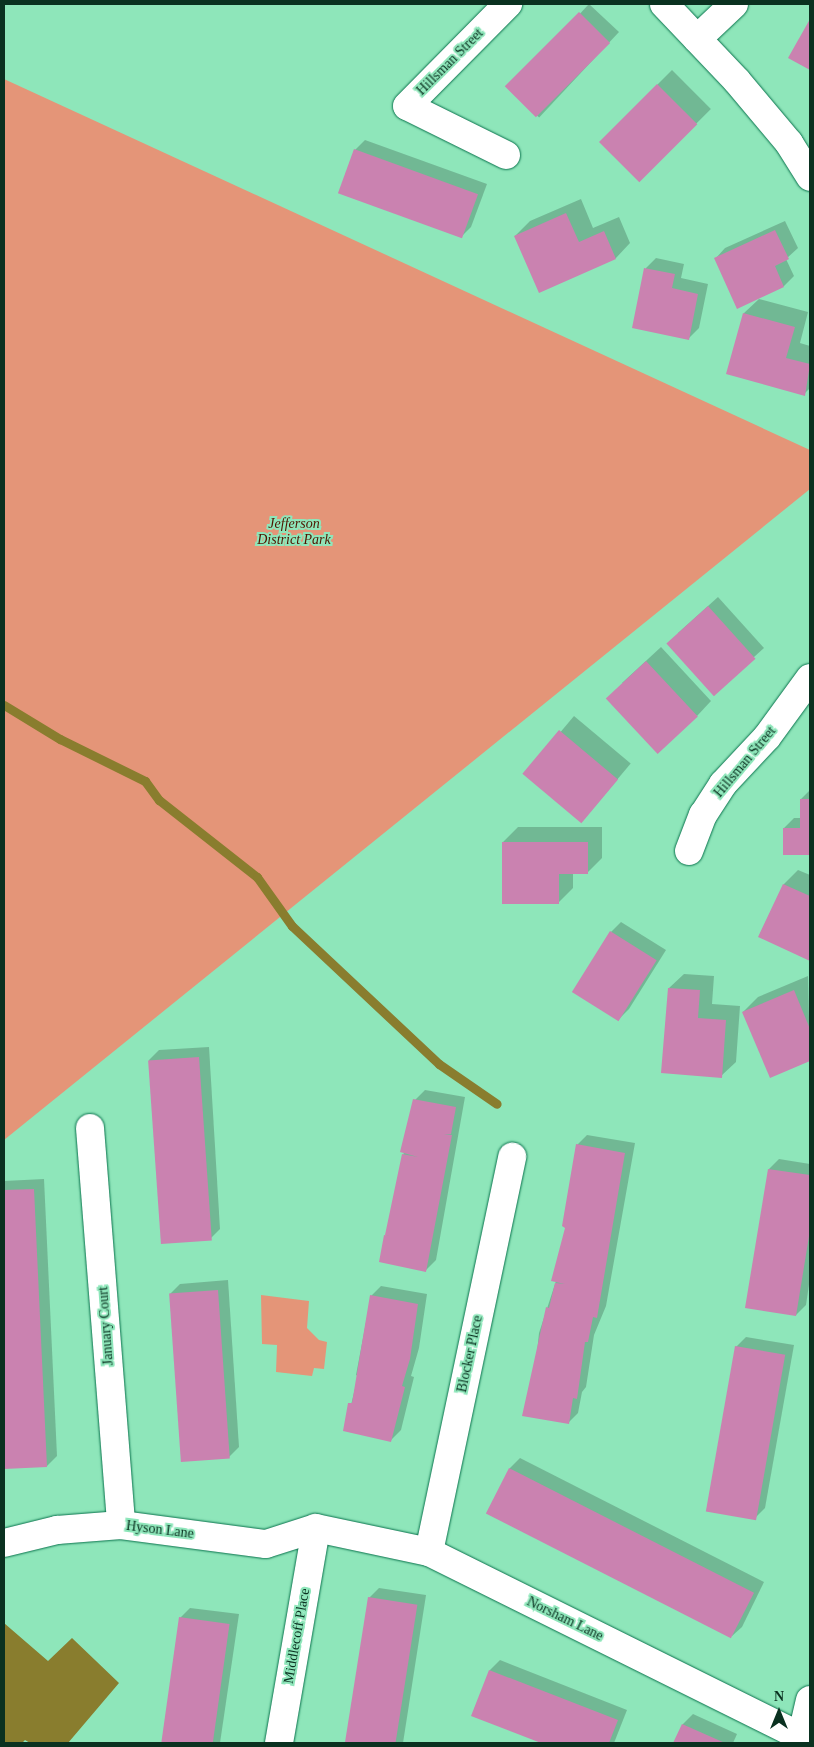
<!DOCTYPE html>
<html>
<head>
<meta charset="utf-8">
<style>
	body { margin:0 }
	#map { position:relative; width:814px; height:1747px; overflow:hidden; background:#8ee6ba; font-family:"Times New Roman",serif }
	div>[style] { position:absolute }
	.green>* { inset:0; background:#e49578 }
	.water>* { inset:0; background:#897d2e }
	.shadow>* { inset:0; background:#0003; transform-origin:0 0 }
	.stream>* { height:9px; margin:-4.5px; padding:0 4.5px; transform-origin:4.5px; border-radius:4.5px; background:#897d2e }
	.building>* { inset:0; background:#ca82b0; transform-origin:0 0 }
	.roads { filter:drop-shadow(0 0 1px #0a734d) drop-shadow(0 0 1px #0a734d) }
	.minor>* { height:28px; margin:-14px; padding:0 14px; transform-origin:14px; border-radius:14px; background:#fff }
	span { translate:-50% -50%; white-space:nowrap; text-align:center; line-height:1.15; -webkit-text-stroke:4px #8ee6ba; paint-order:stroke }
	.street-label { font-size:14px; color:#0a3120 }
	.park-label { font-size:14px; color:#4f1500; font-style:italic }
	.frame { position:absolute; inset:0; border:5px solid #0a3120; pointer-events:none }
	.north { position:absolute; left:754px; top:1687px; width:50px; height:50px; -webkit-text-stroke:4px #8ee6ba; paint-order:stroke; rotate:0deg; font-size:14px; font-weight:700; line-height:20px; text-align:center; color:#0a3120 }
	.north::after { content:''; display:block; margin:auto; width:18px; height:22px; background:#0a3120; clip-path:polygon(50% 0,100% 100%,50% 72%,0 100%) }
</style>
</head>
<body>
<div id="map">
	<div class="green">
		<div style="clip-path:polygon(4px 79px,810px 450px,810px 489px,4px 1140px)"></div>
		<div style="clip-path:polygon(261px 1295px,309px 1301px,307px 1328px,319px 1340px,327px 1342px,324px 1369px,314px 1368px,312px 1376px,276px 1372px,277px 1345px,262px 1344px)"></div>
	</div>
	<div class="water">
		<div style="clip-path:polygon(4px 1623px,48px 1661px,72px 1638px,119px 1683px,68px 1743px,30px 1743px,25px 1740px,22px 1743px,4px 1743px)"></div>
	</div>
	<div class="shadow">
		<div style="left:589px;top:4px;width:41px;height:117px;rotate:43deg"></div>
		<div style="left:672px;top:70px;width:55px;height:101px;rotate:45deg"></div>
		<div style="clip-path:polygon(365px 140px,487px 184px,471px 227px,461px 237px,355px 150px)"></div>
		<div style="clip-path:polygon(581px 199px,593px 228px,619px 217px,630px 243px,616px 258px,540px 291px,515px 236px,530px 221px)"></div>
		<div style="clip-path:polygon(785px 221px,798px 248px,786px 259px,794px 276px,784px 286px,738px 307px,716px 258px,725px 248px)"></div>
		<div style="clip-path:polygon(656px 258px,684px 264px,681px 278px,708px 284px,699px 328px,689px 338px,634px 327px,646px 268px)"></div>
		<div style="clip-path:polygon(759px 299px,808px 312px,800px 343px,810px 346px,810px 388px,804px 394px,727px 373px,744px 313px)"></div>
		<div style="clip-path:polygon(718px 597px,764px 648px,714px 693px,678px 633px)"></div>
		<div style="clip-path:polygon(661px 647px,711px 701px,697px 716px,622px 683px)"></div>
		<div style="left:574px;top:716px;width:74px;height:76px;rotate:40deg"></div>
		<div style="clip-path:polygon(810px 790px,810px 854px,784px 854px,784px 828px,794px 818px,801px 818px,801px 799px)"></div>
		<div style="clip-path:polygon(518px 827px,602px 827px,602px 858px,588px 872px,573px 872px,573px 888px,558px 903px,503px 842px)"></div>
		<div style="clip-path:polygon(798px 870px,810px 875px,810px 959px,759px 936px,784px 884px)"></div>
		<div style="clip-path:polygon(621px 922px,666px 950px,629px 1009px,619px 1019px,611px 932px)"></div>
		<div style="clip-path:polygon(684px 974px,714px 976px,712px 1004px,740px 1006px,736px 1062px,721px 1076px,669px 988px)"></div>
		<div style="clip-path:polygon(808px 976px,810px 1060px,771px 1076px,743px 1012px,758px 997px)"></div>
		<div style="clip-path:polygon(209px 1047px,220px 1229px,210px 1239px,149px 1060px,159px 1050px)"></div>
		<div style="clip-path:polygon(425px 1090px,465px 1097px,436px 1260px,426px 1270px,380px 1261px,400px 1180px,398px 1180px,415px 1100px)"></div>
		<div style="clip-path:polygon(587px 1135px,635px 1143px,606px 1306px,594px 1335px,586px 1387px,582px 1392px,578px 1413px,568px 1423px,536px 1362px,539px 1333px,556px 1281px,567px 1227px,577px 1145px)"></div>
		<div style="clip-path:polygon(779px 1159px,810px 1164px,810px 1278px,806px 1305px,796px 1315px,769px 1169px)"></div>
		<div style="clip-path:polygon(44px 1179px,57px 1456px,47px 1466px,4px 1468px,4px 1181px)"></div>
		<div style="clip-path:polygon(228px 1280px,239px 1447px,229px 1457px,170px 1294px,180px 1284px)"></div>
		<div style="clip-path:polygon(381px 1286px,427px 1294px,419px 1348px,411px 1376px,414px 1377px,401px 1430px,391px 1440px,345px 1430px,358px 1376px,356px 1375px,371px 1296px)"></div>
		<div style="clip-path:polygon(746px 1337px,794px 1345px,765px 1508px,755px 1518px,736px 1347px)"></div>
		<div style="clip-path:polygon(520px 1458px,764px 1582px,742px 1627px,732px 1636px,487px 1513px,510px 1468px)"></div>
		<div style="clip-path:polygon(379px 1588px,426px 1595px,403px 1743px,346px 1743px,369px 1598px)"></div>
		<div style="clip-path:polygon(190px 1608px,239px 1614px,220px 1743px,162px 1743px,180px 1618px)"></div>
		<div style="clip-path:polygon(500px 1660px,627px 1710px,614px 1743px,545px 1743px,472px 1715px,490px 1670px)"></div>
		<div style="clip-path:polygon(693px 1714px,737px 1734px,733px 1743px,674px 1743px,683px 1724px)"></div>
	</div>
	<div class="stream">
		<div style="left:4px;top:705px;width:66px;rotate:31.3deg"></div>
		<div style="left:60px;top:739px;width:95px;rotate:26.3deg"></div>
		<div style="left:145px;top:781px;width:24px;rotate:54deg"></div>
		<div style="left:159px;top:800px;width:125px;rotate:38.2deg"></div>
		<div style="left:257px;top:877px;width:60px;rotate:54.5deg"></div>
		<div style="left:292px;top:926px;width:202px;rotate:43.2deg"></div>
		<div style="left:439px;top:1064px;width:70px;rotate:34.6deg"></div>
	</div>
	<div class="building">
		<div style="left:579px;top:12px;width:44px;height:105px;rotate:45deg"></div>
		<div style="clip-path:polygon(810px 19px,810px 70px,788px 58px)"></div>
		<div style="left:657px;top:84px;width:57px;height:82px;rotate:45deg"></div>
		<div style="left:354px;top:149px;width:132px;height:47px;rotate:20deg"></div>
		<div style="clip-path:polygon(566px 213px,579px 242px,604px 231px,616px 259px,539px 293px,514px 236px)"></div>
		<div style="clip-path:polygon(775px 230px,789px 259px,775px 266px,784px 287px,737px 309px,714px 258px)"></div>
		<div style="clip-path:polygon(644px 268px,675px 274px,672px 288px,698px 294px,689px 340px,632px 328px)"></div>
		<div style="clip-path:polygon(743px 313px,795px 327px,786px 358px,810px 364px,805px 396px,726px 374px)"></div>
		<div style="left:708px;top:606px;width:71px;height:56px;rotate:48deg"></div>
		<div style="left:646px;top:661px;width:76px;height:55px;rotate:47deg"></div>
		<div style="left:559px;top:730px;width:77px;height:57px;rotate:40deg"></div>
		<div style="clip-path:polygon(800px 799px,810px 799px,810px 855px,783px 855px,783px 828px,800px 828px)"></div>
		<div style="clip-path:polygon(502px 842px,588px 842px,588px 874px,559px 874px,559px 904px,502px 904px)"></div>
		<div style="clip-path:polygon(783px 884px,810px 896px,810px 961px,758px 937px)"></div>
		<div style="left:610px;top:931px;width:55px;height:72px;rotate:32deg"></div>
		<div style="clip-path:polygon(668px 988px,700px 990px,698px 1018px,726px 1020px,722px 1078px,661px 1073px)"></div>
		<div style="clip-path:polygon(794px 990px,810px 1029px,810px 1061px,770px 1078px,742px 1012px)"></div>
		<div style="left:199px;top:1057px;width:184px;height:51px;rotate:86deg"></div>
		<div style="clip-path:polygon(413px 1099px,456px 1107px,451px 1134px,444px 1134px,452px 1135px,426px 1272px,379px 1262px,384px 1235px,390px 1236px,385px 1235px,402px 1154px,418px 1157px,400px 1152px)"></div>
		<div style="clip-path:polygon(576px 1144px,625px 1153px,597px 1318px,593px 1317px,588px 1342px,585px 1342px,577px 1399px,573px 1398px,569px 1424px,522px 1416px,546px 1307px,549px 1308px,555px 1283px,565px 1284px,551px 1281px,565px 1228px,562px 1226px)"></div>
		<div style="clip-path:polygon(768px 1169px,810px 1175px,810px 1230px,796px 1316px,745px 1308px)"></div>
		<div style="clip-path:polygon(34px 1189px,47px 1467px,4px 1469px,4px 1190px)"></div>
		<div style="left:218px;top:1290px;width:169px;height:49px;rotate:86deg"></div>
		<div style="clip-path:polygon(370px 1295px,418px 1304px,410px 1359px,402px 1386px,405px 1387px,391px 1442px,343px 1431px,348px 1403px,352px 1403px)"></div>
		<div style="left:735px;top:1346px;width:51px;height:168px;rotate:10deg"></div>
		<div style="left:509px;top:1468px;width:275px;height:51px;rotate:27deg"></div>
		<div style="left:368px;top:1597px;width:50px;height:148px;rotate:9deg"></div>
		<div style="left:179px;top:1617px;width:51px;height:127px;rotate:8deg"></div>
		<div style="clip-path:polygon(489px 1670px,618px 1720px,609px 1743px,541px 1743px,471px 1716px)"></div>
		<div style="clip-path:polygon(682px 1724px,725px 1743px,673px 1743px)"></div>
	</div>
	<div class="roads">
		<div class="minor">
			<div style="left:664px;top:4px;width:106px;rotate:46.5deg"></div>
			<div style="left:737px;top:81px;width:81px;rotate:50deg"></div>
			<div style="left:789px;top:143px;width:40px;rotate:58deg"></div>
			<div style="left:697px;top:39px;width:51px;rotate:-43.4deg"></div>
			<div style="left:506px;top:155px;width:110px;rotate:-153.7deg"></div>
			<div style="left:407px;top:106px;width:144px;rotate:-45.3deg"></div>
			<div style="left:689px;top:851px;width:39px;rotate:-69deg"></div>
			<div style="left:703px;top:815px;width:37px;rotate:-57deg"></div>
			<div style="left:723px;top:784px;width:64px;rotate:-46.9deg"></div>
			<div style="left:767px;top:737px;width:73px;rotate:-53.9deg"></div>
			<div style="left:90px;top:1128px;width:398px;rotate:85.5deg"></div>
			<div style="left:316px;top:1528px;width:116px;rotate:12deg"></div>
			<div style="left:429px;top:1552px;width:419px;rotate:26.4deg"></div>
			<div style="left:4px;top:1543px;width:55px;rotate:-13.8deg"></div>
			<div style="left:57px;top:1530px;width:64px;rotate:-4.5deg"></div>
			<div style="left:121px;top:1525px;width:146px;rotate:7.5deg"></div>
			<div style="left:266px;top:1544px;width:52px;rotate:-17.7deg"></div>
			<div style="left:429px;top:1552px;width:404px;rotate:-78.1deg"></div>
			<div style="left:279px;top:1743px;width:218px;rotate:-80.2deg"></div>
			<div style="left:800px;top:1743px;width:44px;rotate:-76.9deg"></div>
		</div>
	</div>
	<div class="street-label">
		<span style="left:450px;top:62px;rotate:-45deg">Hillsman Street</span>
		<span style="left:745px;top:762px;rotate:-50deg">Hillsman Street</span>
		<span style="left:106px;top:1326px;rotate:-94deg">January Court</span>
		<span style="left:470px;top:1354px;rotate:-78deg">Blocker Place</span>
		<span style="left:160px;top:1530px;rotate:7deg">Hyson Lane</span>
		<span style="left:565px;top:1619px;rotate:26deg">Norsham Lane</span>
		<span style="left:297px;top:1636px;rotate:-80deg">Middlecoff Place</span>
	</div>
	<div class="park-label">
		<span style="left:294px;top:532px">Jefferson<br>District Park</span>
	</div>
	<div class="frame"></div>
	<div class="north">N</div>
</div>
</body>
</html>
